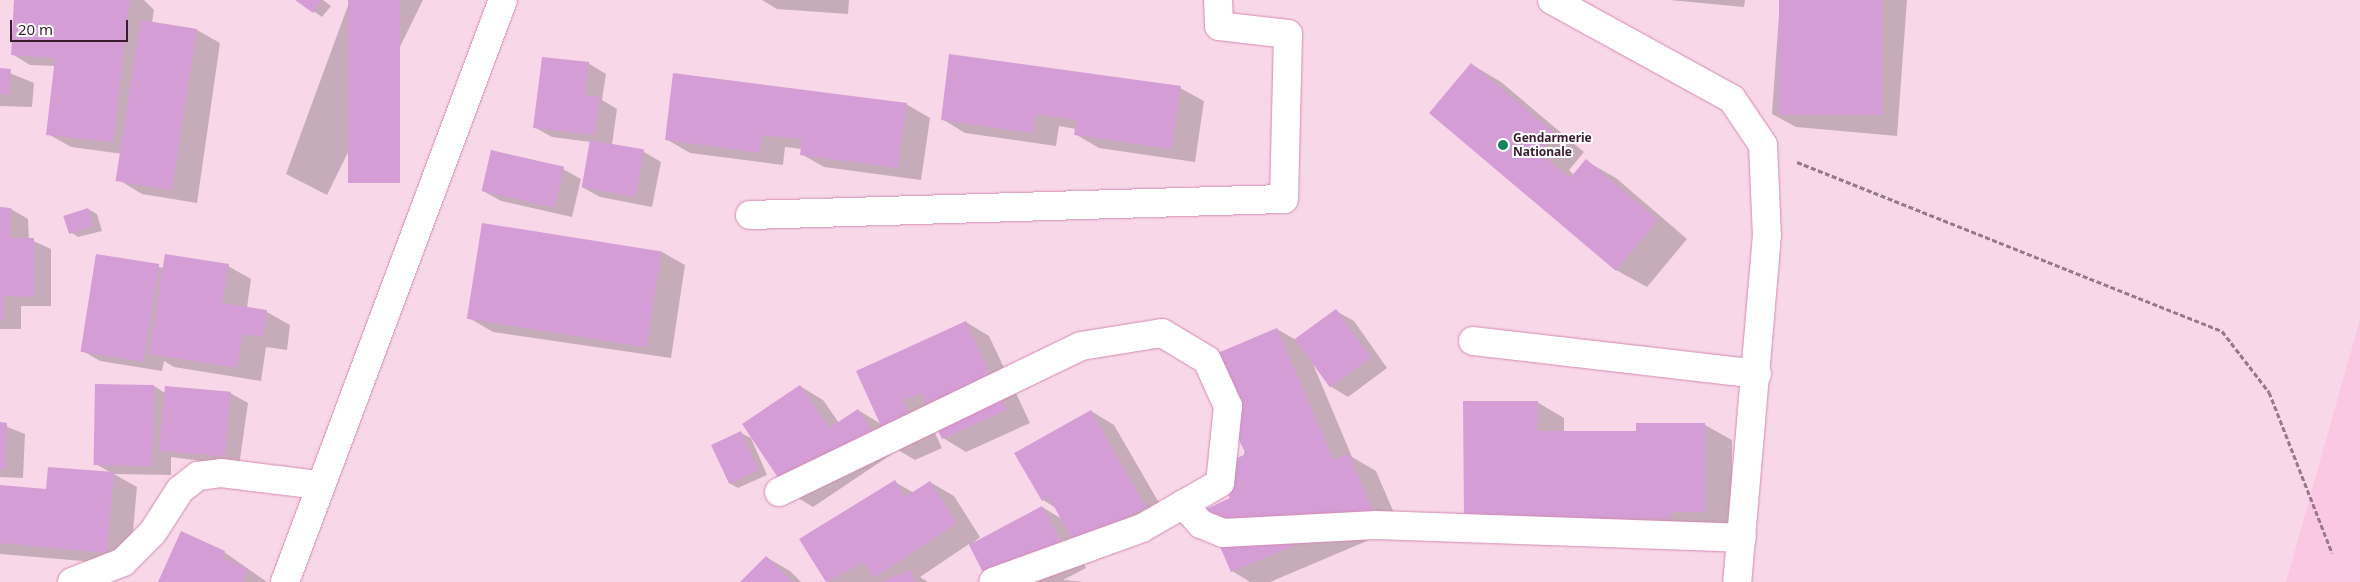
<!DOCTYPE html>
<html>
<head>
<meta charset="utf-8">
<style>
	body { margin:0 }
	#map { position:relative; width:2360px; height:582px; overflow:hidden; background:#f8d8e8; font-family:"Noto Sans",sans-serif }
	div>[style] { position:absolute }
	.built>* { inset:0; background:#fbc8e3 }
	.shadow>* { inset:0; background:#0003 }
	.building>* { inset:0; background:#d49dd6; transform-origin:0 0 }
	.path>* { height:3px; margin-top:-1.5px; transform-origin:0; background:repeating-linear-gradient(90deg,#977989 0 5px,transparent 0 7.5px) }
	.roads { filter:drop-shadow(0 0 1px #d48bb4) drop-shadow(0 0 1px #d48bb4) }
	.minor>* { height:28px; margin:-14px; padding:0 14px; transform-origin:14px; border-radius:14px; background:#fff }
	.dots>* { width:14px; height:14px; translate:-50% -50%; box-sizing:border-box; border:2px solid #fff; border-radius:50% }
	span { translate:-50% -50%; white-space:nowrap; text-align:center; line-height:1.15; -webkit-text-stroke:4px #fff; paint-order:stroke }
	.poi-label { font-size:12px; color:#391c2d; font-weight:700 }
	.left { translate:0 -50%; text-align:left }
	.scale { position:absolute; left:10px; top:20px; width:118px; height:22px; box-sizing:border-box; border:2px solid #391c2d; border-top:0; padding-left:6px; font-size:15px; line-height:18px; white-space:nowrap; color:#391c2d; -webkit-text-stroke:4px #fff; paint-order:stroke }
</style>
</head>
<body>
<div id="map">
	<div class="built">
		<div style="clip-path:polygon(2360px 319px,2360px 582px,2286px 582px)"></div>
	</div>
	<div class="shadow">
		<div style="clip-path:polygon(0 0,0 69px,34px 83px,32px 107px,0 106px)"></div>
		<div style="clip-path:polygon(15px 0,144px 0,154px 10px,152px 23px,197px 30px,220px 43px,197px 203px,142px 194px,119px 180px,123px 154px,71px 147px,48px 134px,56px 66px,30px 65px,12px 54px)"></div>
		<div style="clip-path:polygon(297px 0,323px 0,331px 6px,322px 17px)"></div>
		<div style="clip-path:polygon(350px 0,423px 0,327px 195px,286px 174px)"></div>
		<div style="clip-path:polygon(762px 0,849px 0,848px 14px,777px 9px)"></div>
		<div style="clip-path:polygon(1669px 0,1745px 0,1744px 7px)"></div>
		<div style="clip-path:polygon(1780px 0,1907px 0,1897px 136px,1796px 127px,1772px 114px)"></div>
		<div style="clip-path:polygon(588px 63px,606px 74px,602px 100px,617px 109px,612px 145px,644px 152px,661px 162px,652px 207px,600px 197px,582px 187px,591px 142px,552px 137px,534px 127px)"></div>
		<div style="clip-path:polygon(1471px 64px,1501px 82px,1584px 152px,1569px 170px,1574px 175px,1586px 161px,1616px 178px,1687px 239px,1647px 287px,1616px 270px)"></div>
		<div style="clip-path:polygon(1180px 88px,1204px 101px,1195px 162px,1099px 148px,1075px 134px,1076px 129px,1059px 126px,1056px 146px,965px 133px,942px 119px)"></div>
		<div style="clip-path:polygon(906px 104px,930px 118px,921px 180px,824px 167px,801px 154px,802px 149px,785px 147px,783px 165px,690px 153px,666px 139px)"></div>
		<div style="clip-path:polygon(563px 169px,581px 179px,572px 217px,501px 201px,483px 191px)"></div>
		<div style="clip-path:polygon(0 209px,11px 209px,28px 219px,29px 239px,51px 249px,51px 306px,21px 306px,21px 329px,0 329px)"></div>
		<div style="clip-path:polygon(88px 209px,97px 214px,102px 231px,78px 237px,69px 231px)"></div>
		<div style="clip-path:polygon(662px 252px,685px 265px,671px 358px,493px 332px,469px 318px)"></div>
		<div style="clip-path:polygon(97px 255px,164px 268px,228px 266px,251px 279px,247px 308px,267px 312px,290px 325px,287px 350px,266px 347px,261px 381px,174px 367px,164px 361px,162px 371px,100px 361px,83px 351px)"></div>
		<div style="clip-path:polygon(1336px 311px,1354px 321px,1387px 368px,1348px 397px,1330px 386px,1313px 364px,1352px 457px,1376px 471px,1400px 527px,1270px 582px,1250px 582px,1232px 571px,1232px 499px,1277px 329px,1296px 340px)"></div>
		<div style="clip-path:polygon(966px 322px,989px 336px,1030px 423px,966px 452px,943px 438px,931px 412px,926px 414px,942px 448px,915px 460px,898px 450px,813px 507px,790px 493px,800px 386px,823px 400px,839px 423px,858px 410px,881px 424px)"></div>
		<div style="clip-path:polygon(154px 386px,165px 393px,230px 393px,248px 403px,239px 466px,171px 457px,171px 475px,114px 474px,137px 487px,130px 565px,0 554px,0 486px,47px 491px,113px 474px,96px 464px)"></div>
		<div style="clip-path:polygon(1537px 402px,1564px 418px,1564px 432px,1637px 432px,1705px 425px,1732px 440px,1732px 527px,1492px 533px)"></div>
		<div style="clip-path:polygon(1091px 411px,1114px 425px,1169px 520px,1101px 559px,1074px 544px,1086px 568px,1063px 580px,1085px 582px,989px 582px,969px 544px,920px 577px,928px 582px,828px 582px,801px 539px,895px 482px,914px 493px,930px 482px,954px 496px,980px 537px,971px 545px,1042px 507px,1062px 519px,1056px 508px,1043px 500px,1016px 453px)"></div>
		<div style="clip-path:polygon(0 424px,25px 434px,23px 478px,0 477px)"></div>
		<div style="clip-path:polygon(741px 433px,751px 438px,767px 475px,738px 488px,729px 483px)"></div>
		<div style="clip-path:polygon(224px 552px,267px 582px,159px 582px)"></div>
		<div style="clip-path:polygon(766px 557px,790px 571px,801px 582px,742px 582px)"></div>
	</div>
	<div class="building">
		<div style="clip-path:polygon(14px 0,130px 0,113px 142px,46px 135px,55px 58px,11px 55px)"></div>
		<div style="clip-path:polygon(295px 0,322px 0,313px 13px)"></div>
		<div style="left:348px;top:0;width:52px;height:183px"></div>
		<div style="left:1779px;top:0;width:104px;height:115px"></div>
		<div style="left:141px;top:20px;width:57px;height:163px;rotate:9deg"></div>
		<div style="clip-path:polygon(949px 54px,1181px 86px,1172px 149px,1074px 135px,1076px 120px,1036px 114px,1033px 133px,941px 120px)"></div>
		<div style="clip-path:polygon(542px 57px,589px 62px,585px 95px,600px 97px,595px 135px,533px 128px)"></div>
		<div style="clip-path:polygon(1471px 63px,1555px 133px,1539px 152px,1570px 178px,1586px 159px,1658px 220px,1616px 271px,1429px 113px)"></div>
		<div style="clip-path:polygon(0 68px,11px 69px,9px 95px,0 94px)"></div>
		<div style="clip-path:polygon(673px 73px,907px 103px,898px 168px,800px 155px,802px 139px,762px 135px,760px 153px,665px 140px)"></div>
		<div style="left:590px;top:140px;width:55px;height:48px;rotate:10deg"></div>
		<div style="left:491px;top:150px;width:75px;height:42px;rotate:13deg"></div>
		<div style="clip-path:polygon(0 207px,11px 208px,11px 238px,34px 238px,34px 297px,4px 296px,4px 320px,0 320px)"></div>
		<div style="left:88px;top:208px;width:19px;height:26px;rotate:72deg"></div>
		<div style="left:482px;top:223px;width:182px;height:97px;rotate:9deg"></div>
		<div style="left:96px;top:254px;width:64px;height:99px;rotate:9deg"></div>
		<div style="clip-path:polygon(165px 254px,229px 264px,222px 303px,267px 310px,263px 337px,243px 334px,237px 368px,149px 354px)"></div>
		<div style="left:1336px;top:309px;width:60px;height:51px;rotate:54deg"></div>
		<div style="clip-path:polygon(966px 321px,1007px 410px,942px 439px,921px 393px,903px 400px,919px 435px,891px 448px,856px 371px)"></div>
		<div style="clip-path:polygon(1277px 328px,1334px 460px,1349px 454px,1374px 512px,1231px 572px,1204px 510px,1230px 498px,1216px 467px,1246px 454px,1199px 361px)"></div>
		<div style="left:95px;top:384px;width:59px;height:81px;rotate:1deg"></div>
		<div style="clip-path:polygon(800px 385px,829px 428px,858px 409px,876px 436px,789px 494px,742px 424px)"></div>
		<div style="left:165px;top:386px;width:66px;height:65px;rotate:5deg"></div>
		<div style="clip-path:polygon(1463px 401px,1538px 401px,1537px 431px,1636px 431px,1636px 423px,1705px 423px,1705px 512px,1671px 512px,1671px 519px,1464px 518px)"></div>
		<div style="clip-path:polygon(1091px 410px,1146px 507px,1076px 547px,1049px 497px,1042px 501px,1014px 453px)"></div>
		<div style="clip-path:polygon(0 422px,7px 423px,6px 469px,0 469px)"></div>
		<div style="left:741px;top:431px;width:43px;height:33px;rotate:65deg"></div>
		<div style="clip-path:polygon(48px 467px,114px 472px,107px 553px,0 543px,0 485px,46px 489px)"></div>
		<div style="clip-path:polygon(895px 480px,905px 497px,930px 481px,957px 523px,874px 578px,864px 562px,826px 582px,799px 539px)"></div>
		<div style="clip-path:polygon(1042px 506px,1070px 558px,988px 582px,969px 545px)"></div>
		<div style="clip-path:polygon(181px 531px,225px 551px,222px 557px,248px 569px,243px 582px,158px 582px)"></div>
		<div style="clip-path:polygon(766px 556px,793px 582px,740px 582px)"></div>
		<div style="clip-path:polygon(911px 570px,915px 582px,880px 582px)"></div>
	</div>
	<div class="path">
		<div style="left:1797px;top:162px;width:457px;rotate:21.7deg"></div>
		<div style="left:2222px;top:331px;width:77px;rotate:52.4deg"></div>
		<div style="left:2269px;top:392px;width:173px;rotate:68.6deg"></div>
	</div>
	<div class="roads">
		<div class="minor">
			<div style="left:1552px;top:0;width:205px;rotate:28.8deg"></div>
			<div style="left:1732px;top:99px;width:55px;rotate:56deg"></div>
			<div style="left:1763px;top:145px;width:90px;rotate:87.5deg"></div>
			<div style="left:1767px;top:235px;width:348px;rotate:94.9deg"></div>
			<div style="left:750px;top:215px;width:534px;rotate:-1.72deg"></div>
			<div style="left:1284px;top:199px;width:165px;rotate:-88.6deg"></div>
			<div style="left:1288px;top:34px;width:69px;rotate:-173.4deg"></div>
			<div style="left:1219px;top:26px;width:26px;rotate:-92deg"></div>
			<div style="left:1473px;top:341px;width:286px;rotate:6.6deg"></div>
			<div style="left:779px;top:492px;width:335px;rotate:-25.8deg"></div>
			<div style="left:1081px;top:346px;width:82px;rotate:-9.1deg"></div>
			<div style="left:1162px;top:333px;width:52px;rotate:31deg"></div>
			<div style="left:1207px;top:360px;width:51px;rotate:65.5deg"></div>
			<div style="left:1228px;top:406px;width:77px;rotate:95.9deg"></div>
			<div style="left:1220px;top:483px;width:90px;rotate:150deg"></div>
			<div style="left:1142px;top:528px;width:158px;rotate:160.1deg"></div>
			<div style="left:1183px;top:504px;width:27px;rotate:48deg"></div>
			<div style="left:1201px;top:524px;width:24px;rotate:22deg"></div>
			<div style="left:1223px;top:533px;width:153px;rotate:-3deg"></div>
			<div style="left:1376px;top:525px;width:366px;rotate:2deg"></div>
			<div style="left:72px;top:582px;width:55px;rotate:-21.4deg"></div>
			<div style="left:123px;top:562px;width:42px;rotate:-45deg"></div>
			<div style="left:153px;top:532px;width:50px;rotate:-57.3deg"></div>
			<div style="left:180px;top:490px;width:23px;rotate:-38deg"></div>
			<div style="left:198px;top:476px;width:23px;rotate:-7deg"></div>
			<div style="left:221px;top:473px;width:99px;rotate:7deg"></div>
			<div style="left:285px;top:582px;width:621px;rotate:-69.47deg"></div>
		</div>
	</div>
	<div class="dots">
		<div style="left:1503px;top:145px;background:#168461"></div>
	</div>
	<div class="poi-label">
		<span class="left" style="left:1513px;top:145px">Gendarmerie<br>Nationale</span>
	</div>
	<div class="scale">20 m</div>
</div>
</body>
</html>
